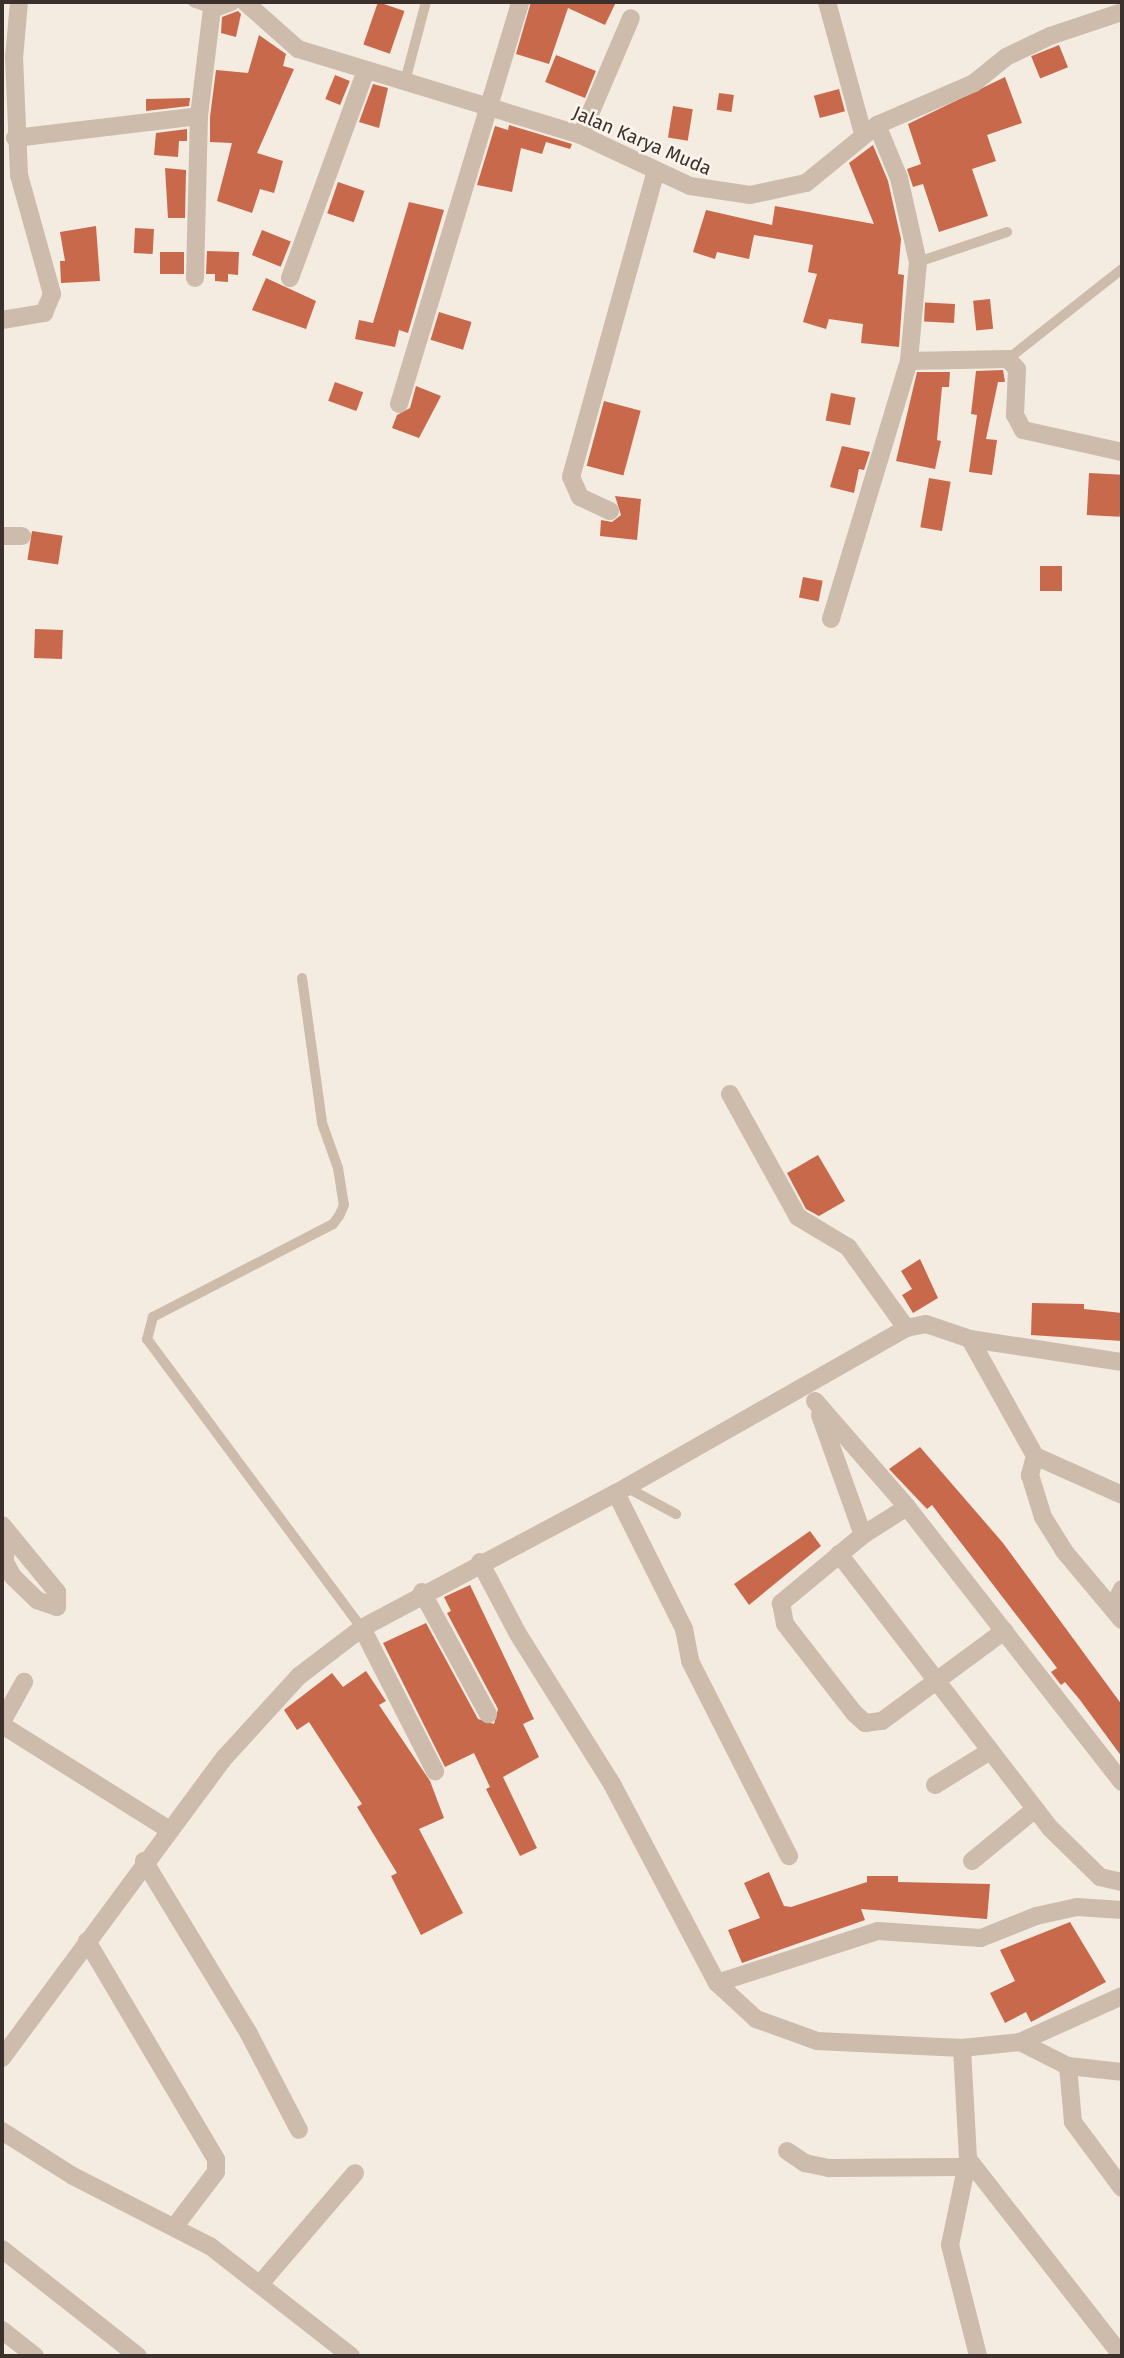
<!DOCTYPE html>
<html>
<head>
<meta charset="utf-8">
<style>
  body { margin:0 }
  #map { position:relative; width:1124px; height:2358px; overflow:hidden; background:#f4ebe1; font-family:"Fira Sans",sans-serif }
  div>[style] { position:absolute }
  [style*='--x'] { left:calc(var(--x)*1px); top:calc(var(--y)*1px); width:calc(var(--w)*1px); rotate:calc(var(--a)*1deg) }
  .building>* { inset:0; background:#c8694b; transform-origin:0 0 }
  .lane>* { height:10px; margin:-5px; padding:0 5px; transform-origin:5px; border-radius:5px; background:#cdbbac }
  .street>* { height:18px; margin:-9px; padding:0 9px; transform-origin:9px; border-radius:9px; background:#cdbbac }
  span { translate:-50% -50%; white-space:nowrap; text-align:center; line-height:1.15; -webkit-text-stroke:5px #fbf5ee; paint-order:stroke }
  .street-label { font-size:19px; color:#3b302b }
  .frame { position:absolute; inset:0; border:4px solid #3b302b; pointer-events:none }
</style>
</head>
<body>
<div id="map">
  <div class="building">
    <div style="left:378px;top:2px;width:28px;height:45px;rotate:19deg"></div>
    <div style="clip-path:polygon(531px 2px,616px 2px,605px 25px,568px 8px,549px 64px,516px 54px)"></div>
    <div style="clip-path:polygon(238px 11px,241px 14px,236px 37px,221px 33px,222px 17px)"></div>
    <div style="clip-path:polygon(259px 35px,286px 54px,283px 66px,294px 69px,257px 153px,283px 161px,274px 193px,260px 189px,252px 213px,217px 201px,232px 143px,210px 142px,210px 117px,216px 70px,248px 73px)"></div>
    <div style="left:1059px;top:45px;width:24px;height:30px;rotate:68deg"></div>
    <div style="left:556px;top:55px;width:43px;height:29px;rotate:22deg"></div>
    <div style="left:335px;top:75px;width:16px;height:26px;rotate:22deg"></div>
    <div style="clip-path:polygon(1005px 77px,1022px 123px,987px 135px,996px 161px,972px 169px,988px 216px,939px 232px,923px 184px,913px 187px,907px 169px,921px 164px,908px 124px)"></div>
    <div style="clip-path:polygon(373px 84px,388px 88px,379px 128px,359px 122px)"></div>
    <div style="left:839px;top:89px;width:23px;height:26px;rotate:75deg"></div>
    <div style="left:719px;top:93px;width:15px;height:17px;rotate:8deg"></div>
    <div style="clip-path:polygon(190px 98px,189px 106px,146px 111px,146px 99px)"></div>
    <div style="left:673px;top:106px;width:20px;height:32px;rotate:9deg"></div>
    <div style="clip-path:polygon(509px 125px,572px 144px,570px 149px,546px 142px,542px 154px,521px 148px,512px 192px,477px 185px,495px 126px,508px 130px)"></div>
    <div style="clip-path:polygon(187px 129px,187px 141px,179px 141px,178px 157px,154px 155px,156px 133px)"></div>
    <div style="clip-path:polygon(873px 145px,888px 181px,901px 239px,898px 274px,904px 275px,899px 347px,861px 343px,863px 324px,829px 319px,826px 329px,803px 322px,817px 274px,808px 272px,813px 245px,754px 235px,749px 259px,717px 252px,715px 259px,693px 252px,706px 210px,772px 225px,775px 206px,874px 224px,849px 163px)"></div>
    <div style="clip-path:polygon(165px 168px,186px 170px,185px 218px,168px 218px)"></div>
    <div style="left:338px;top:182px;width:28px;height:33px;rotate:19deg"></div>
    <div style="clip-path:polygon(409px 202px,444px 210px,408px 333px,399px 330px,395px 347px,355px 339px,359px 320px,373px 323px)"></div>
    <div style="clip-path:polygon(96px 226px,100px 281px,61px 283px,60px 261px,65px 261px,60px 232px)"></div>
    <div style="left:135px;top:228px;width:19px;height:25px;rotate:3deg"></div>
    <div style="left:262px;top:230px;width:31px;height:27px;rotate:22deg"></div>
    <div style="clip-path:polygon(207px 251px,239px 252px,238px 275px,228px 274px,228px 282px,215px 281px,215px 274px,206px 274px)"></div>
    <div style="left:184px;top:252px;width:22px;height:24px;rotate:90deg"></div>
    <div style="clip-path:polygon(266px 278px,316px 301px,306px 329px,252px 310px)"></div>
    <div style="left:990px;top:299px;width:30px;height:17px;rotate:84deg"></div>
    <div style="left:955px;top:304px;width:19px;height:30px;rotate:93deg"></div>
    <div style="left:439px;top:312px;width:34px;height:29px;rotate:17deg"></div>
    <div style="clip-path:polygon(1003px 370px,1005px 382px,998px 382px,986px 439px,997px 440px,992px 475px,969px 472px,977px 415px,971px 414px,976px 371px)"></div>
    <div style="clip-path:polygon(917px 372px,950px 372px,949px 387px,942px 387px,937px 440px,941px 441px,935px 469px,896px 461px)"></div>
    <div style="left:335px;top:382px;width:30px;height:20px;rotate:20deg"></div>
    <div style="clip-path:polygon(416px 386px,441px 396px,419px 438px,392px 428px,397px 415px,410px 408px)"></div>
    <div style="left:831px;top:393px;width:25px;height:28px;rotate:11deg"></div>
    <div style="left:604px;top:401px;width:38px;height:67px;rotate:15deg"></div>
    <div style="clip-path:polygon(842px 446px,870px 452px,864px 470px,859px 469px,854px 493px,830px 487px)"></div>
    <div style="left:1089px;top:473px;width:33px;height:42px;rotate:3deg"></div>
    <div style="left:929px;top:478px;width:22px;height:50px;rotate:10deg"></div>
    <div style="clip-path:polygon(615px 496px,641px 499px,637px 540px,600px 536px,601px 520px,612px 522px,621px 515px)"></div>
    <div style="left:32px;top:531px;width:31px;height:29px;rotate:9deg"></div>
    <div style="left:1040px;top:566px;width:22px;height:25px"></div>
    <div style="left:803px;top:577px;width:20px;height:21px;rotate:11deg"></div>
    <div style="left:35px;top:629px;width:28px;height:29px;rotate:2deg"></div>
    <div style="clip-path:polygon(818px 1155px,845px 1201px,819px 1216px,806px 1209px,787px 1173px)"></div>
    <div style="clip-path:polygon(920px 1259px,938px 1298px,913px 1313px,902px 1295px,912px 1289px,901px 1271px)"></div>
    <div style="clip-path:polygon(1032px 1303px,1084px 1304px,1084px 1309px,1122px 1313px,1122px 1341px,1031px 1335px)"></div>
    <div style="clip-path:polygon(920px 1447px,1003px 1543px,1122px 1705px,1122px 1757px,1080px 1700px,1065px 1682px,1061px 1685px,1051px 1672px,1057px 1668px,932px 1505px,927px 1509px,889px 1469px)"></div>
    <div style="clip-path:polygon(810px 1531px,821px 1546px,749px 1605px,734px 1584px)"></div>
    <div style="clip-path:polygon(470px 1585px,534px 1719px,523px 1724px,539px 1757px,503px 1777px,537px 1848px,520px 1856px,486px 1789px,490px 1787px,474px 1753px,445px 1767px,383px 1643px,426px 1623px,478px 1719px,494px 1724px,498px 1709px,447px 1613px,451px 1611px,444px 1597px)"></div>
    <div style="clip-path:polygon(366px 1671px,386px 1701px,379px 1705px,430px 1781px,444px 1818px,419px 1829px,463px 1913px,421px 1935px,391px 1876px,397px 1873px,357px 1807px,362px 1804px,309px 1722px,297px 1730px,284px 1710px,332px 1673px,343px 1687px)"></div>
    <div style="clip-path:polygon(769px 1872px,784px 1906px,791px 1907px,867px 1882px,867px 1876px,898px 1876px,898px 1882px,990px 1884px,987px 1919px,861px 1909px,865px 1920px,742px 1963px,728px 1930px,760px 1918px,744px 1883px)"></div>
    <div style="clip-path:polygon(1070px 1922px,1106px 1982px,1031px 2022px,1026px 2012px,1005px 2023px,990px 1993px,1015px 1981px,1000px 1950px)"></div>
  </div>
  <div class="lane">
    <div style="--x:193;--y:2;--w:20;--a:20"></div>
    <div style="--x:404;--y:85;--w:86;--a:-75.2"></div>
    <div style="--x:918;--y:262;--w:94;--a:-18.6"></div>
    <div style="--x:1008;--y:359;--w:145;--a:-38.3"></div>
    <div style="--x:302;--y:978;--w:146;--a:82.1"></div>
    <div style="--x:322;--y:1123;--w:48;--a:70.4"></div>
    <div style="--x:338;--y:1168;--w:37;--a:81"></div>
    <div style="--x:344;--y:1205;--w:12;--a:114"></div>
    <div style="--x:339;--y:1216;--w:10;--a:127"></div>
    <div style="--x:333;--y:1224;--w:203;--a:152.7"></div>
    <div style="--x:153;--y:1317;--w:23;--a:105"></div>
    <div style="--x:147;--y:1339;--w:360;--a:53.4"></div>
    <div style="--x:626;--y:1487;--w:57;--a:28.4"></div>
  </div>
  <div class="street">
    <div style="--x:245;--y:2;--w:71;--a:41.6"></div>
    <div style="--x:298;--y:49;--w:296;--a:16.9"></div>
    <div style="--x:581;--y:135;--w:120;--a:25.1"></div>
    <div style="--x:690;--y:186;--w:61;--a:8.5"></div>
    <div style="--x:750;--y:195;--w:57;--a:-12.1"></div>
    <div style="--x:806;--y:183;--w:92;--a:-39.2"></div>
    <div style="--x:877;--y:125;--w:106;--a:-23.4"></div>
    <div style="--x:974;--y:83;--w:41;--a:-39.1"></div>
    <div style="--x:1006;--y:57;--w:49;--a:-25.5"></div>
    <div style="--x:1050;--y:36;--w:76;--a:-18.4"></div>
    <div style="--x:827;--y:2;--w:137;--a:74.7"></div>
    <div style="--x:877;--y:125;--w:57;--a:67.5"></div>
    <div style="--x:899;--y:178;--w:86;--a:77.3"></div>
    <div style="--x:918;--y:262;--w:99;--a:95.2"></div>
    <div style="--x:909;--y:361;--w:99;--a:-1.2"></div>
    <div style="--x:1008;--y:359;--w:13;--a:48"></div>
    <div style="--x:1017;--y:369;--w:46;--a:92.5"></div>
    <div style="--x:1015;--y:415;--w:17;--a:62"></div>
    <div style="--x:1023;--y:430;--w:101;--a:12.5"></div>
    <div style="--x:581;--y:135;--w:127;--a:-66.9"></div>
    <div style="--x:15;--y:138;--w:185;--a:-6.8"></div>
    <div style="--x:199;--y:116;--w:108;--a:-83.1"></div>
    <div style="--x:212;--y:9;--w:20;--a:-20"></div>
    <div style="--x:195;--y:278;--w:162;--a:-88.6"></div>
    <div style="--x:290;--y:278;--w:218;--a:-69.9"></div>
    <div style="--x:2;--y:320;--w:43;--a:-9.5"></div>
    <div style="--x:44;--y:313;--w:21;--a:-67"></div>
    <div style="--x:52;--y:294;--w:123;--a:-105.5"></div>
    <div style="--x:19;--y:175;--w:117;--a:-92.4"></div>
    <div style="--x:14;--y:58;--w:56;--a:-84.9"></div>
    <div style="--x:399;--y:404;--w:420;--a:-73.2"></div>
    <div style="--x:610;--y:511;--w:33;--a:-155"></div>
    <div style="--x:580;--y:497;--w:22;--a:-114"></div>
    <div style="--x:571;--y:477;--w:318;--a:-74.5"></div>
    <div style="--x:2;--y:536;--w:20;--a:0"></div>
    <div style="--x:831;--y:619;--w:270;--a:-73.2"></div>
    <div style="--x:730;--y:1094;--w:141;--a:61.1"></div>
    <div style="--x:798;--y:1217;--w:58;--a:31"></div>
    <div style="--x:848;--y:1247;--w:100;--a:54.4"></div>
    <div style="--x:970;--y:1339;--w:134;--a:60.9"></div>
    <div style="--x:1035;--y:1456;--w:95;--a:24.1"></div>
    <div style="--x:815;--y:1401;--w:140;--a:49"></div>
    <div style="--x:907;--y:1507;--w:349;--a:52"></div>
    <div style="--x:820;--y:1415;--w:127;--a:70.3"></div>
    <div style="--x:1035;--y:1456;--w:20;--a:105"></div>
    <div style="--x:1030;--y:1475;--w:44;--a:72.8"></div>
    <div style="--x:1043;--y:1517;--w:40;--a:58"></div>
    <div style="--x:1064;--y:1551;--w:90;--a:50"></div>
    <div style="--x:616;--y:1493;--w:152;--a:63.4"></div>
    <div style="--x:684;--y:1629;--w:33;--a:79"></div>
    <div style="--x:690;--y:1661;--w:219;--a:63.1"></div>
    <div style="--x:907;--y:1507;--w:52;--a:147.5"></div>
    <div style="--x:863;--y:1535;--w:107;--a:140.3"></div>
    <div style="--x:781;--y:1603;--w:21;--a:79"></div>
    <div style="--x:785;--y:1624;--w:113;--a:52.2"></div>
    <div style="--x:854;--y:1713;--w:15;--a:42"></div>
    <div style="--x:865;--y:1723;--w:17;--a:-7"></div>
    <div style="--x:882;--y:1721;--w:152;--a:-36.4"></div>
    <div style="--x:2;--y:1525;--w:87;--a:50.6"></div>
    <div style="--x:57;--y:1592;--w:15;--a:90"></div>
    <div style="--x:57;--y:1607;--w:21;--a:-161"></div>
    <div style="--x:37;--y:1600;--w:33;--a:-136"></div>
    <div style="--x:13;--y:1577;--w:17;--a:-118"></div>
    <div style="--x:5;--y:1562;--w:30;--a:-88"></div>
    <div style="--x:839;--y:1554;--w:346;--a:52.4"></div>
    <div style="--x:1050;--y:1828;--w:70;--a:44.4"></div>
    <div style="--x:1100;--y:1877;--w:23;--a:13"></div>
    <div style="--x:480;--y:1562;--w:81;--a:62.2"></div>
    <div style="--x:518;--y:1634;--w:177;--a:57.9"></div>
    <div style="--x:612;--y:1784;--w:225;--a:62.2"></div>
    <div style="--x:717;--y:1983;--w:169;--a:-17.9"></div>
    <div style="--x:878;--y:1931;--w:103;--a:3.9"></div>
    <div style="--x:981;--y:1938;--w:59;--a:-21.8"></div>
    <div style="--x:1036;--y:1916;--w:42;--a:-12.4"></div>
    <div style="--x:1077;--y:1907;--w:45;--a:3.8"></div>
    <div style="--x:422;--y:1592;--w:139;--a:61.6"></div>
    <div style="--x:1113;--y:1607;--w:20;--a:-63"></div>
    <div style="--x:362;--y:1628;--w:161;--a:63"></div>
    <div style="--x:2;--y:1722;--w:46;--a:-61.2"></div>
    <div style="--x:2;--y:1725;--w:196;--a:32.1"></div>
    <div style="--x:935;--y:1785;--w:65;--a:-31.7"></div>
    <div style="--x:144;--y:1861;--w:202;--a:58.7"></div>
    <div style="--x:249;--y:2034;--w:108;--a:62.5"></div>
    <div style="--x:972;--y:1861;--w:82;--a:-39.5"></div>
    <div style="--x:87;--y:1941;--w:253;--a:59.4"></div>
    <div style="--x:216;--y:2159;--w:13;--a:90"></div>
    <div style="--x:216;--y:2172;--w:68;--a:127.2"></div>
    <div style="--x:717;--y:1983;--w:53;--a:42.7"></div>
    <div style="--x:756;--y:2019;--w:65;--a:19.8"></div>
    <div style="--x:817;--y:2041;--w:145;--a:2.8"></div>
    <div style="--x:962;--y:2048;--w:58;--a:-5.9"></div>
    <div style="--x:1020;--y:2042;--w:112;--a:-24.3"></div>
    <div style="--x:1020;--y:2042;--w:54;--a:26.6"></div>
    <div style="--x:1068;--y:2066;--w:54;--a:6.3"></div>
    <div style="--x:962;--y:2048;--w:111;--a:86.9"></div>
    <div style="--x:968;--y:2159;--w:88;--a:101.8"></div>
    <div style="--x:950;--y:2245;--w:114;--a:75.8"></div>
    <div style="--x:2;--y:2058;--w:375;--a:-53.5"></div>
    <div style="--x:225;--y:1757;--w:110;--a:-47.6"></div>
    <div style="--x:299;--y:1676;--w:79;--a:-37.3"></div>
    <div style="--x:362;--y:1628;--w:288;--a:-28"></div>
    <div style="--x:616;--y:1493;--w:334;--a:-29.6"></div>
    <div style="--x:906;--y:1328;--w:20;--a:-11"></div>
    <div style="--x:926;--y:1324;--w:46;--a:18.8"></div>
    <div style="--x:970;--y:1339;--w:154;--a:8.6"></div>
    <div style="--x:1068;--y:2066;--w:56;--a:84.9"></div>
    <div style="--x:1073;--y:2122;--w:82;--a:53.4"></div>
    <div style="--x:2;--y:2131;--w:84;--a:32.4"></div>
    <div style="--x:73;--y:2176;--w:154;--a:27.1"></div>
    <div style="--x:210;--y:2246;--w:179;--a:38"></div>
    <div style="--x:787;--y:2151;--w:22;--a:34"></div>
    <div style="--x:805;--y:2163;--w:25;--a:12"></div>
    <div style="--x:829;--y:2168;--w:134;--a:-0.4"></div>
    <div style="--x:968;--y:2159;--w:250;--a:52"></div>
    <div style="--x:2;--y:2249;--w:173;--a:38.2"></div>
    <div style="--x:260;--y:2284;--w:146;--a:-49.4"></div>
    <div style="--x:2;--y:2330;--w:42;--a:38.2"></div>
  </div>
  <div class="street-label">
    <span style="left:642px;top:141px;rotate:23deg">Jalan Karya Muda</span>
  </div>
  <div class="frame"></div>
</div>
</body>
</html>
